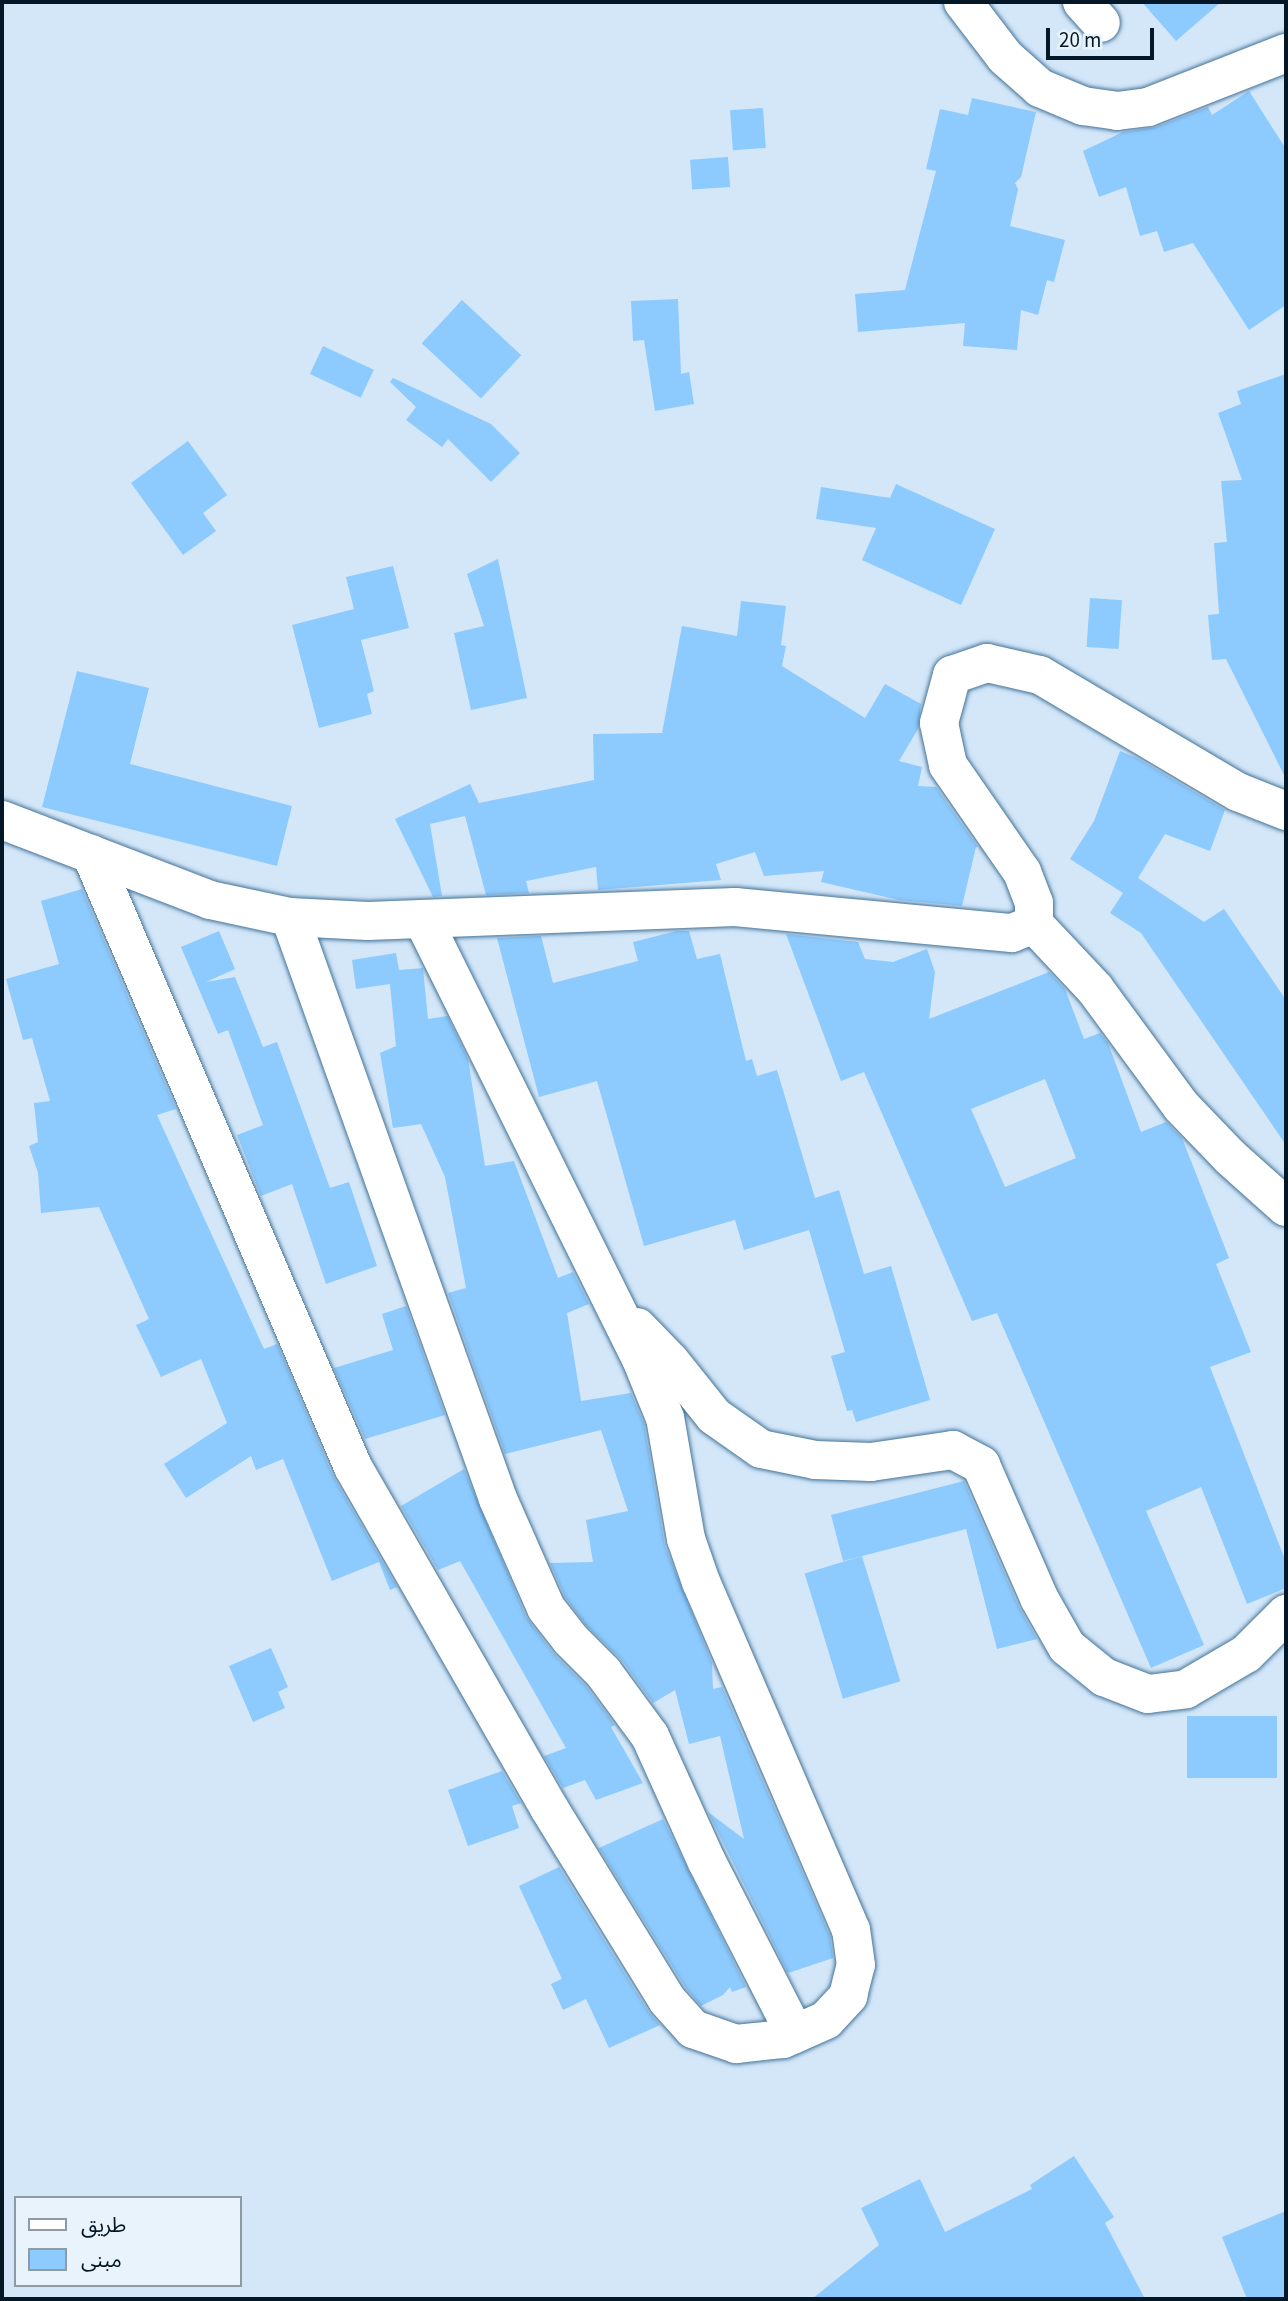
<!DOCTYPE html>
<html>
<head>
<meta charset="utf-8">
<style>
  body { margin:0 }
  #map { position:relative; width:1288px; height:2301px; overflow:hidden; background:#d3e7f9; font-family:"Source Sans 3","Noto Sans Arabic",sans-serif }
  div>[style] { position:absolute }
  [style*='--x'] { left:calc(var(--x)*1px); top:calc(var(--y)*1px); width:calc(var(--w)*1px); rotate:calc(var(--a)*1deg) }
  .building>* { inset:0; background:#8dcafd; transform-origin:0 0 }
  .roads { filter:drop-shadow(0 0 2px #437399) drop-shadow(0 0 2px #437399) }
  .minor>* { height:38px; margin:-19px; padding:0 19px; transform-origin:19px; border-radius:19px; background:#fff }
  span { translate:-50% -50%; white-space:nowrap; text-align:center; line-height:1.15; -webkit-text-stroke:5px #e9f3fc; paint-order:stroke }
  .frame { position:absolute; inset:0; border:4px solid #041726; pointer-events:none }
  .legend { position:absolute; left:14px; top:2196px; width:228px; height:91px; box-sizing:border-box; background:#e9f3fc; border:2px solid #8d9ba6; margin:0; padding:9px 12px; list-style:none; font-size:21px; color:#041726 }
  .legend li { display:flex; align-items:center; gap:14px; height:35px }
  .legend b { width:35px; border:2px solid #8d9ba6 }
  .scale { position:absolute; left:1046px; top:28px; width:108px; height:32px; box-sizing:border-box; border:4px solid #041726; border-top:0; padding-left:9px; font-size:21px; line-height:24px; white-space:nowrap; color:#041726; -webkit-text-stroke:5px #e9f3fc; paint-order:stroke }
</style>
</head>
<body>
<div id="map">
  <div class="building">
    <div style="clip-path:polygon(1142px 2px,1221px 2px,1176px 41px)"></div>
    <div style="clip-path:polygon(1249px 91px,1286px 149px,1286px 305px,1249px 330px,1193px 243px,1164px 252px,1157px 231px,1140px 236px,1126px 187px,1099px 197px,1083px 151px,1123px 132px,1156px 127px,1208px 107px,1212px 115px)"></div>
    <div style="clip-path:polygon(972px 98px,1036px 112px,1021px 177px,1015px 183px,1018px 189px,1010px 226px,1065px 240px,1054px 282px,1047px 280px,1038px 315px,1021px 310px,1017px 350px,963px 346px,965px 323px,858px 332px,855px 294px,905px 290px,936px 171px,926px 169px,940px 109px,968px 115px)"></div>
    <div style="left:763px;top:108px;width:40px;height:33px;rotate:86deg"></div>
    <div style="left:728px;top:157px;width:30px;height:38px;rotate:86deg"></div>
    <div style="clip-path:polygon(678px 299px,681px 374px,689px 372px,694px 404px,655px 411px,644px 340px,633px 341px,631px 301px)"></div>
    <div style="left:462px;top:300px;width:81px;height:59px;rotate:43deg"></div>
    <div style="left:323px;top:346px;width:56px;height:31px;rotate:25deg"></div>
    <div style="clip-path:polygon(1286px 374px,1286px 779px,1226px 659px,1212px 660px,1208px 615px,1219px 614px,1214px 543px,1227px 542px,1221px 481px,1242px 480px,1218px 413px,1241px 404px,1237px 391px)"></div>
    <div style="clip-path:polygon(393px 378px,491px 424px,520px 453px,491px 482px,448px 439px,442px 447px,406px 420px,416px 407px,390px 382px)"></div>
    <div style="clip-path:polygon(188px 441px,227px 495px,203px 513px,216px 531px,183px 555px,131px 483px)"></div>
    <div style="clip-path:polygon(896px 484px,995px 529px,961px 605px,862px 560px,876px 528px,816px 519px,821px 487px,890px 498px)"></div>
    <div style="clip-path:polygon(498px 559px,527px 698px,471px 710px,454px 633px,484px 626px,467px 574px)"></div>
    <div style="clip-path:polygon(393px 566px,409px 628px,361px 640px,374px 691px,367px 694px,372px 714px,319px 728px,292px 625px,354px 609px,346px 577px)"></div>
    <div style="left:1090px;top:598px;width:32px;height:49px;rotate:4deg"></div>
    <div style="clip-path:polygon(741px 601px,786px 606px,781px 645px,786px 646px,782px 666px,865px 718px,885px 684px,921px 704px,918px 729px,899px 761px,922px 767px,918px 786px,936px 787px,978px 847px,976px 847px,962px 906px,899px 900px,821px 882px,824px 871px,764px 876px,755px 852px,716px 864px,721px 880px,598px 890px,596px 867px,526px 881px,529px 893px,486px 895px,465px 816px,430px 824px,442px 896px,433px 897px,395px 819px,470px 784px,479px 803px,594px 780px,593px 734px,662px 733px,682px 626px,737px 636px)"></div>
    <div style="clip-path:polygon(77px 671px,149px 688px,130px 764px,292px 806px,277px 866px,42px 807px)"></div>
    <div style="clip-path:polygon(1120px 751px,1137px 758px,1225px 810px,1210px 851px,1165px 834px,1138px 878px,1204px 922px,1224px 909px,1286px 1000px,1286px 1145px,1141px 933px,1110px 913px,1123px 893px,1070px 859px,1094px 821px)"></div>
    <div style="clip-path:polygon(82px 889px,176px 1109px,157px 1115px,264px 1349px,277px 1344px,333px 1476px,397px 1587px,390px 1590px,379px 1562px,332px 1581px,283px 1459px,256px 1470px,251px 1456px,186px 1498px,164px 1464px,227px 1423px,201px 1359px,161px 1377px,136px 1325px,149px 1319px,99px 1207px,41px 1213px,38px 1173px,29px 1146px,38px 1142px,34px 1103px,50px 1101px,32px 1038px,23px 1040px,6px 979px,59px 964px,41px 901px)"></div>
    <div style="clip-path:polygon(219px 931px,235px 969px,206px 982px,235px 977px,263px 1047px,277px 1042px,330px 1188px,349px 1182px,377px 1266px,326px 1284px,292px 1184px,261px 1196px,237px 1135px,263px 1125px,228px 1030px,218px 1034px,181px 947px)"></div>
    <div style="clip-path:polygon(677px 931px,689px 931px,697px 959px,720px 954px,746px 1061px,752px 1059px,757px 1076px,777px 1070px,815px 1198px,839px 1190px,864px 1274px,891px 1266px,930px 1400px,856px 1422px,852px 1410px,847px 1411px,831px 1356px,845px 1352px,809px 1230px,744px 1250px,735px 1220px,644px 1246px,597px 1081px,539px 1097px,497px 938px,541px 936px,553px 983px,638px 961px,633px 942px)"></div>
    <div style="clip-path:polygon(evenodd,786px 934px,858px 942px,865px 959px,893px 962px,927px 949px,935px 972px,929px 1019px,1049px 972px,1065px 989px,1084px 1039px,1100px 1033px,1108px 1043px,1141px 1132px,1166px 1122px,1182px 1138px,1229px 1258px,1216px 1264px,1251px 1352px,1210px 1367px,1286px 1562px,1286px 1588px,1247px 1604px,1201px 1487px,1146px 1511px,1204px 1645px,1151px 1668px,997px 1313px,972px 1321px,864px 1072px,841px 1081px,786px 934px,1045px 1079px,1076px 1158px,1005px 1187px,971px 1109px,1045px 1079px)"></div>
    <div style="clip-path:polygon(396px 953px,399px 970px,423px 968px,428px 1019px,447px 1016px,468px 1059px,485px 1166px,514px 1161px,558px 1278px,573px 1272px,589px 1304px,567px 1313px,581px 1401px,631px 1393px,644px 1424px,665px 1546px,712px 1663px,713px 1689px,722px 1687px,830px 1936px,833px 1958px,788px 1973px,708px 1812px,744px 1839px,720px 1736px,689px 1744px,675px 1690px,653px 1703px,621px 1659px,586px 1625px,565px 1597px,550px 1563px,593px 1562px,586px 1520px,628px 1511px,601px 1430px,505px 1454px,448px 1293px,466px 1288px,445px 1177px,421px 1124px,393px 1128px,380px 1053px,396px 1046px,390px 984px,356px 989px,352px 960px)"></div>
    <div style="clip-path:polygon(406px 1306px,445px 1415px,365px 1439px,334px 1368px,393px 1350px,382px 1314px)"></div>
    <div style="clip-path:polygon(464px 1469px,526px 1617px,553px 1653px,586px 1686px,615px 1725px,611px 1727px,643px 1783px,596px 1800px,585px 1780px,563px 1788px,544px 1756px,566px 1748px,460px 1561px,438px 1570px,401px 1506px)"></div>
    <div style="clip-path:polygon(964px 1481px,1019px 1607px,1037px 1639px,997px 1649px,966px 1529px,843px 1561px,831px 1515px)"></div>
    <div style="left:862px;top:1556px;width:131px;height:60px;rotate:73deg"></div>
    <div style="clip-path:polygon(271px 1648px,288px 1687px,278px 1692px,285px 1708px,253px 1722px,229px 1666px)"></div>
    <div style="left:1187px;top:1716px;width:90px;height:62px"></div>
    <div style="clip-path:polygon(502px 1771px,521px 1803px,512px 1806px,519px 1828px,468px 1846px,448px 1790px)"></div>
    <div style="clip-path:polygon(663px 1819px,746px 1987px,732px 1992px,730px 1987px,723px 1995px,701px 2006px,685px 1987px,599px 1848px)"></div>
    <div style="clip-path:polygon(559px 1867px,648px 2011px,660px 2025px,609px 2048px,586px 1999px,563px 2010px,551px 1984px,562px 1979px,519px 1886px)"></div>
    <div style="clip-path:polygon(1074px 2156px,1114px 2217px,1105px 2223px,1145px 2299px,812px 2299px,879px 2245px,861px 2208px,920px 2179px,945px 2232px,1032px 2189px,1030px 2185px)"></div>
    <div style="clip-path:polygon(1286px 2211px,1286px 2299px,1247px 2299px,1222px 2237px)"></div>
  </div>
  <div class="roads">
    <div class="minor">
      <div style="--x:963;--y:2;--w:69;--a:52.6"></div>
      <div style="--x:1005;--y:57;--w:47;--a:41.5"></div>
      <div style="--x:1040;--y:88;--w:47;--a:22.7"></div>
      <div style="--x:1083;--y:106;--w:34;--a:8"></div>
      <div style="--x:1117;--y:111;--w:31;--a:-7"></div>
      <div style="--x:1148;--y:107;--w:148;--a:-21.4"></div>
      <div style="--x:1082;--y:2;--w:28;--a:48"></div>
      <div style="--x:2;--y:820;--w:223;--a:21"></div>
      <div style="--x:210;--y:900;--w:82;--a:12"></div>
      <div style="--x:290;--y:917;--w:78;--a:2.9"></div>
      <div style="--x:368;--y:921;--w:367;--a:-2.2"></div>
      <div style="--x:735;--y:907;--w:278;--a:5.4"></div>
      <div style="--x:1012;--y:933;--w:24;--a:-22"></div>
      <div style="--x:1034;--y:924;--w:21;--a:-90"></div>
      <div style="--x:1034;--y:903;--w:33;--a:-111"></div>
      <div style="--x:1022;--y:872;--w:130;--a:-124.7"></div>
      <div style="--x:948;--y:765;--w:43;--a:-102.1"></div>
      <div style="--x:939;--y:723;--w:50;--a:-74.8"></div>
      <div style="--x:952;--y:675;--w:37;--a:-19"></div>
      <div style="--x:987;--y:663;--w:54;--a:12.8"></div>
      <div style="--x:1040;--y:675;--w:230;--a:30.6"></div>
      <div style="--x:1238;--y:792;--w:52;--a:21.6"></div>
      <div style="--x:91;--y:854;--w:667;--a:66.86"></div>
      <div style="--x:353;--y:1467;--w:393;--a:60.1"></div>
      <div style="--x:549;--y:1808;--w:225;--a:58.4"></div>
      <div style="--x:667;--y:2000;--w:39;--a:48"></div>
      <div style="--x:693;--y:2029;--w:46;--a:19.2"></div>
      <div style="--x:736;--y:2044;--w:47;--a:-6.1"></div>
      <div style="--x:783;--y:2039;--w:47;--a:-23.8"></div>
      <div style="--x:826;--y:2020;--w:33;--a:-47"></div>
      <div style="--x:848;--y:1996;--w:32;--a:-76"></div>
      <div style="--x:856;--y:1965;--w:35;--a:-98"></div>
      <div style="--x:851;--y:1930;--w:379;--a:-113.3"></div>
      <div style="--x:701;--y:1582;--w:46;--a:-109.2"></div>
      <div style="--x:686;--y:1539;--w:123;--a:-99.8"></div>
      <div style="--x:665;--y:1418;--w:64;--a:-112.1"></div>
      <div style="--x:641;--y:1359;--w:491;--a:-116.4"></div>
      <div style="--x:290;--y:917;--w:618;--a:70.33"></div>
      <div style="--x:498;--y:1499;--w:119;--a:66.2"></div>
      <div style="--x:546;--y:1608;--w:39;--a:52"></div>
      <div style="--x:570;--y:1639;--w:47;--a:45"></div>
      <div style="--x:603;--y:1672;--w:79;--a:53.7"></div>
      <div style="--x:650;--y:1736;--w:138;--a:65.7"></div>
      <div style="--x:707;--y:1862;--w:193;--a:62.9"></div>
      <div style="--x:1034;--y:924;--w:89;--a:46.8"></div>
      <div style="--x:1095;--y:989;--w:145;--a:53.7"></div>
      <div style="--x:1181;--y:1106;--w:71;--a:46.1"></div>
      <div style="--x:1230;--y:1157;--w:75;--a:41.8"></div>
      <div style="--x:637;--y:1327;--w:47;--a:45.9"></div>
      <div style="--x:670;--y:1361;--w:70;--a:51.3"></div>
      <div style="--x:714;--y:1416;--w:57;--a:35.1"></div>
      <div style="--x:761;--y:1449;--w:55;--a:11.5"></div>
      <div style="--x:815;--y:1460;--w:56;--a:2"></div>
      <div style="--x:871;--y:1462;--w:83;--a:-8.3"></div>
      <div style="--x:953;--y:1450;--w:32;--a:28"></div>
      <div style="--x:981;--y:1465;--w:145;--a:66.4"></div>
      <div style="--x:1039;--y:1598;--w:56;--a:60.3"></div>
      <div style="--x:1067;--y:1647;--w:48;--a:39"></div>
      <div style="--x:1104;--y:1677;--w:47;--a:21.1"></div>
      <div style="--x:1148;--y:1694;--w:38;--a:-7"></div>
      <div style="--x:1186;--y:1689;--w:69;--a:-30.3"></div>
      <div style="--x:1246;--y:1654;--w:57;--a:-45"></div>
    </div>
  </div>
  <div class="frame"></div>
  <ul class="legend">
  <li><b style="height:9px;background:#fff"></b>طريق</li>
  <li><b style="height:19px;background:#8dcafd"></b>مبنى</li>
  </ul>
  <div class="scale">20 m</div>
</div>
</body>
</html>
